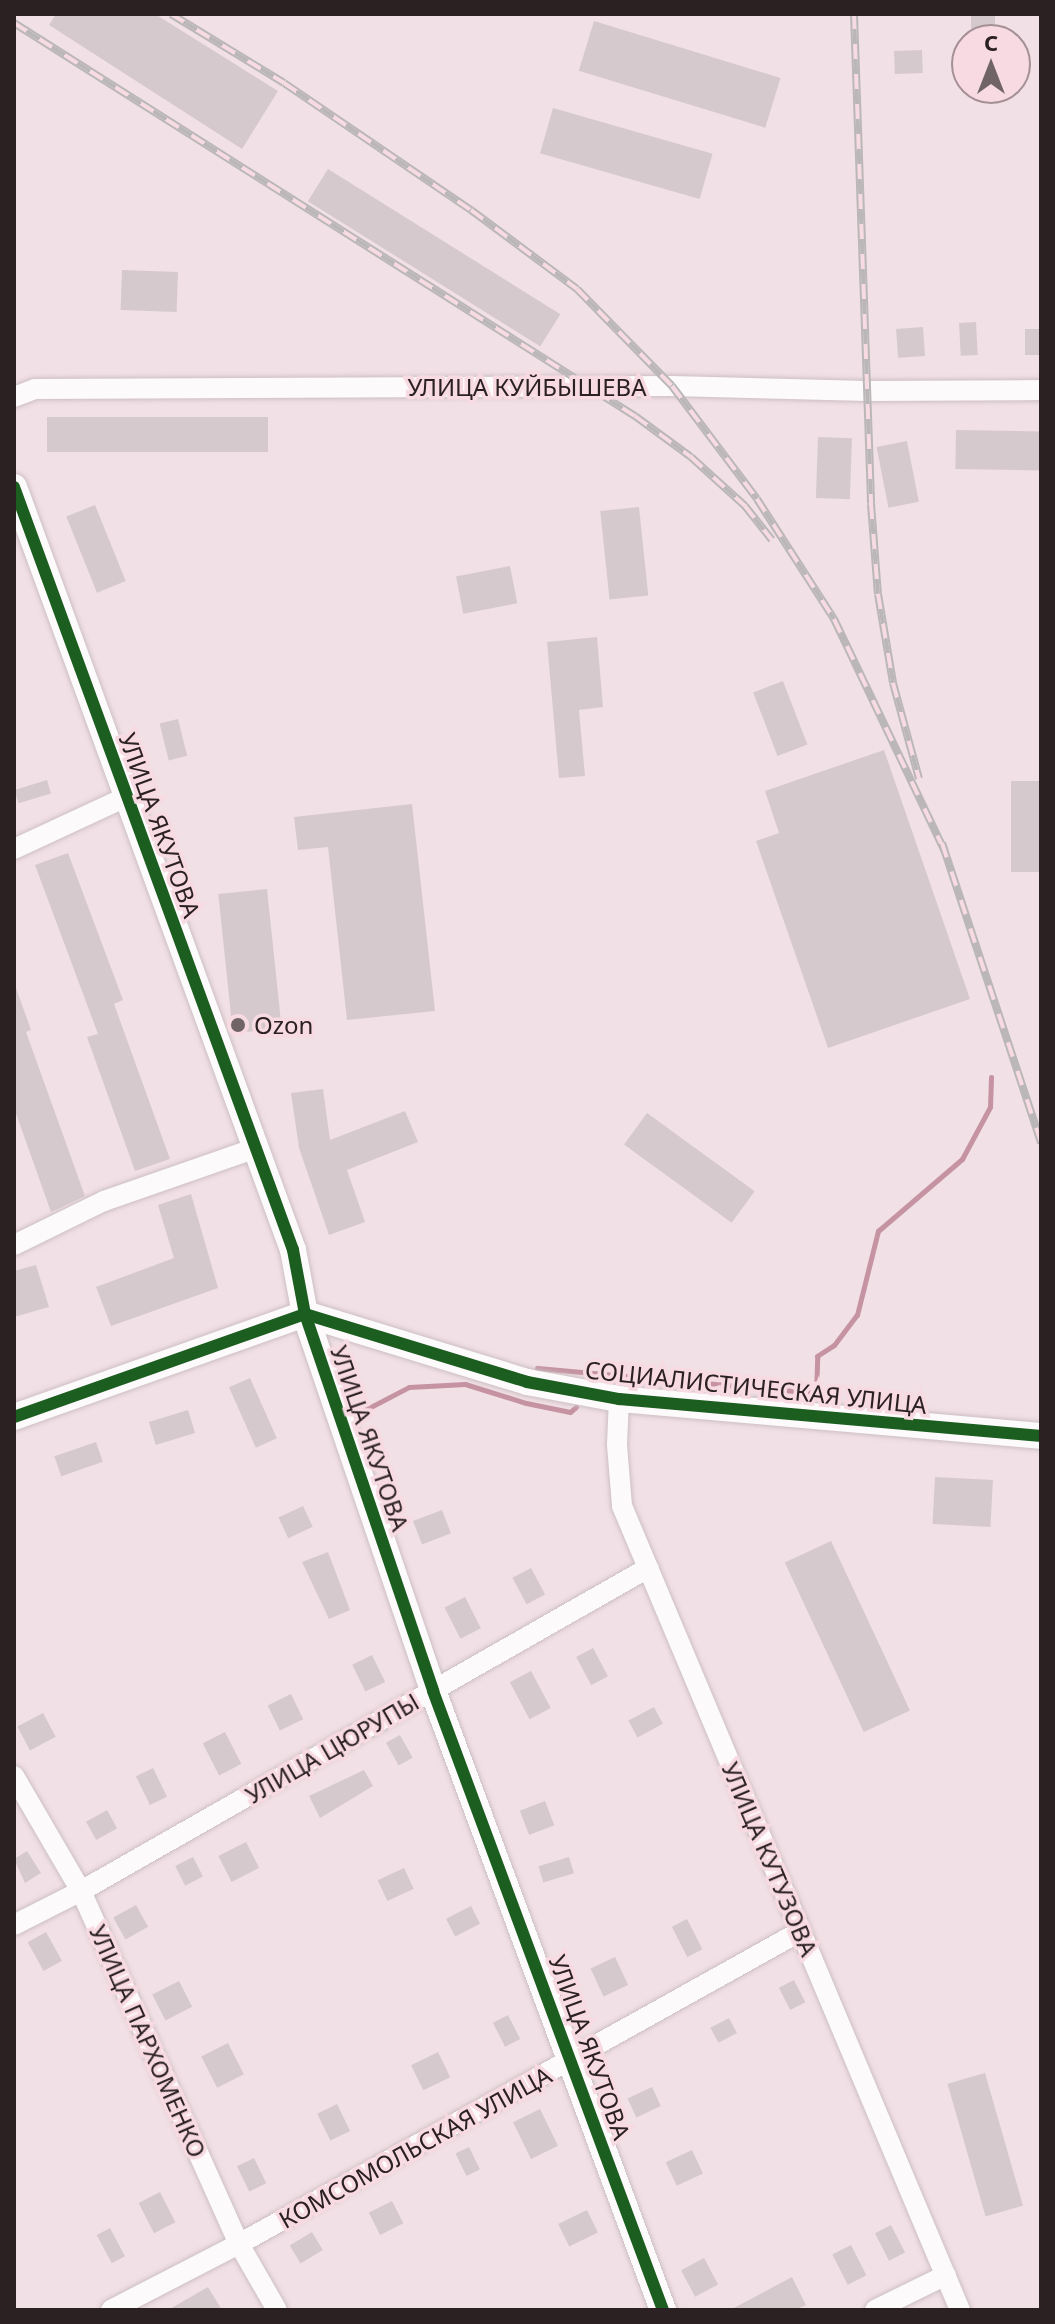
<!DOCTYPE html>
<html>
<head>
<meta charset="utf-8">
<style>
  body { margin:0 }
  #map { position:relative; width:1055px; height:2324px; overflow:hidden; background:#f1e0e5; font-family:"Noto Sans",sans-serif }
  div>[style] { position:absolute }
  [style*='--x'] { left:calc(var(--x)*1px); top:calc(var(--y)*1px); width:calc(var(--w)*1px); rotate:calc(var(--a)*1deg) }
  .stream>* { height:5px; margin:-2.5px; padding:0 2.5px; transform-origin:2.5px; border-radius:2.5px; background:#c593a2 }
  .building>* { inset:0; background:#d6c9cd; transform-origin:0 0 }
  .roads { filter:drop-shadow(0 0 2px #ccbfc3) drop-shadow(0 0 2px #ccbfc3) }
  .minor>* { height:20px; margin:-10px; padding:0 10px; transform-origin:10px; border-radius:10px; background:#fdfafb }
  .tertiary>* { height:26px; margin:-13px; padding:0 13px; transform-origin:13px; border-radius:13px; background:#fdfafb }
  .rail>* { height:8px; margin-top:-4px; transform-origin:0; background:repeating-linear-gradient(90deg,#f7dae2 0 15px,#bbb7b9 0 30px); box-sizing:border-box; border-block:2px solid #bbb7b9 }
  .cycleway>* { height:12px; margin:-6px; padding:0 6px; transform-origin:6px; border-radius:6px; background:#1b5e20 }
  .dots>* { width:22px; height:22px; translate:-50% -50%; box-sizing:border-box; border:4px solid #f7dae2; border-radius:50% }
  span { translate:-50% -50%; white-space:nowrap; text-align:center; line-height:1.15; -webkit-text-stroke:7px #f7dae2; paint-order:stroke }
  .street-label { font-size:24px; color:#2b2123 }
  .poi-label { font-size:24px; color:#2b2123 }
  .left { translate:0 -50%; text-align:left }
  .frame { position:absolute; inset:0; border:16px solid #2b2123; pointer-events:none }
  .north { position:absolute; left:951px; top:24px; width:80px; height:80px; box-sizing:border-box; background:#f7dae2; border:2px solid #a59096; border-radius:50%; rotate:0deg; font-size:22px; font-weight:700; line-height:32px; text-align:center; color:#2b2123 }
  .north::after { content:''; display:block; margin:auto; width:28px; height:36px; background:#706467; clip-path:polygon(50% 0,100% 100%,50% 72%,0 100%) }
</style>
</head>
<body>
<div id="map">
  <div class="stream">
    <div style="--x:537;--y:1368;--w:280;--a:5.1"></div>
    <div style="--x:816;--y:1393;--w:37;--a:-88"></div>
    <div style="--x:817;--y:1356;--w:20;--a:-33"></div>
    <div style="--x:834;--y:1345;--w:38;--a:-53"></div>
    <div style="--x:857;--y:1315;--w:87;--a:-76"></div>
    <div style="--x:878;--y:1231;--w:111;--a:-40.6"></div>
    <div style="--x:962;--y:1159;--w:59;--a:-61.7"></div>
    <div style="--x:990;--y:1107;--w:30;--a:-88"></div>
    <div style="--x:359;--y:1413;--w:56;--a:-27.5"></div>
    <div style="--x:409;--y:1387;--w:56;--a:-3.1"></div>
    <div style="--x:465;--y:1384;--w:64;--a:17.3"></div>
    <div style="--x:526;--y:1403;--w:45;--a:11.6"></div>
    <div style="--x:570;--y:1412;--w:8;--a:-40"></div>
  </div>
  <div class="building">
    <div style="clip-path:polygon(56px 14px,155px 14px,278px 91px,242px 149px,49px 25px)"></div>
    <div style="left:971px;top:14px;width:24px;height:19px"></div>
    <div style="left:594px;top:21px;width:195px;height:52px;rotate:17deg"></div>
    <div style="left:922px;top:50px;width:23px;height:28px;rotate:88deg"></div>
    <div style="left:553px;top:108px;width:166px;height:47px;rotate:16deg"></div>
    <div style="left:328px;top:169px;width:274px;height:38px;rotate:32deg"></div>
    <div style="left:122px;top:270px;width:56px;height:40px;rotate:2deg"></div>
    <div style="left:976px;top:322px;width:33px;height:17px;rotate:87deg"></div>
    <div style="left:923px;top:327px;width:29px;height:27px;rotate:86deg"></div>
    <div style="left:1041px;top:329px;width:26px;height:16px;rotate:90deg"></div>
    <div style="left:268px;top:417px;width:35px;height:221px;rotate:90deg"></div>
    <div style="left:956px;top:430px;width:85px;height:39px;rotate:1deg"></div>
    <div style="left:818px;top:437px;width:34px;height:61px;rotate:2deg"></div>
    <div style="left:907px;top:441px;width:62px;height:31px;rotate:79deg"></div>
    <div style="left:95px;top:505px;width:82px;height:31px;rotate:68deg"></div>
    <div style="left:639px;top:507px;width:89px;height:39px;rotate:84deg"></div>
    <div style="left:510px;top:566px;width:38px;height:55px;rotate:79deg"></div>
    <div style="clip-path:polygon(597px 637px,603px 707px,579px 710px,585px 776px,559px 778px,547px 642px)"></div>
    <div style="left:783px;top:681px;width:68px;height:32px;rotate:69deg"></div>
    <div style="left:178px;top:719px;width:38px;height:19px;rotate:76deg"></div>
    <div style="clip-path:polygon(884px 750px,970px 999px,828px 1048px,756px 841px,779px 833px,765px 791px)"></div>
    <div style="left:47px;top:780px;width:14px;height:34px;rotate:73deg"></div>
    <div style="left:1011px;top:781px;width:30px;height:91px"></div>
    <div style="clip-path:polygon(412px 804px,435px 1011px,347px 1020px,328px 847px,298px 850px,294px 817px)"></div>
    <div style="clip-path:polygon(68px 853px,123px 1000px,114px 1004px,170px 1159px,135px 1171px,87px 1037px,98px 1034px,35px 865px)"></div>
    <div style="left:267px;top:889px;width:140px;height:49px;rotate:84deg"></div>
    <div style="clip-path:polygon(16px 988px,31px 1030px,26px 1032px,85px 1196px,51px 1212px,14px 1108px)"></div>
    <div style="clip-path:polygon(323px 1089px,330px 1140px,405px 1111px,418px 1142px,347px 1170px,365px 1222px,329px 1235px,299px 1148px,291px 1093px)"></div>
    <div style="left:647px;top:1113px;width:133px;height:39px;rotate:36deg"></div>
    <div style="clip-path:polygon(191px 1194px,218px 1288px,111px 1326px,96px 1287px,174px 1258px,158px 1205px)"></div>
    <div style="clip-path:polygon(36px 1265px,49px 1307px,14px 1317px,14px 1271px)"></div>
    <div style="left:250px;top:1378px;width:66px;height:23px;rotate:66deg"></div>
    <div style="left:188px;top:1410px;width:24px;height:41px;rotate:73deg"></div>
    <div style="left:96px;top:1442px;width:21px;height:44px;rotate:71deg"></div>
    <div style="left:935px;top:1477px;width:58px;height:47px;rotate:3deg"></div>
    <div style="left:303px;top:1506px;width:23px;height:27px;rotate:65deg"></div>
    <div style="left:442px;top:1510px;width:25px;height:31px;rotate:69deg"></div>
    <div style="left:831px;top:1541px;width:187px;height:51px;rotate:65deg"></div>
    <div style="clip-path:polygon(328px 1552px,350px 1610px,329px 1619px,302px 1562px)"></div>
    <div style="left:531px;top:1568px;width:30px;height:21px;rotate:62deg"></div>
    <div style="left:465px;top:1597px;width:35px;height:23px;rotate:63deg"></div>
    <div style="left:593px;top:1648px;width:32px;height:19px;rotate:62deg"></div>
    <div style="left:372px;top:1655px;width:30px;height:22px;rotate:64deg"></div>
    <div style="left:531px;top:1671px;width:42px;height:24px;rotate:62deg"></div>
    <div style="left:291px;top:1694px;width:28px;height:26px;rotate:64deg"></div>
    <div style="left:654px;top:1707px;width:19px;height:29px;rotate:62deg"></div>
    <div style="left:43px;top:1713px;width:27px;height:29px;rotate:62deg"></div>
    <div style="left:225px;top:1732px;width:36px;height:25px;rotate:63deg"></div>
    <div style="left:400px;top:1735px;width:26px;height:16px;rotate:61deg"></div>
    <div style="left:153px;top:1768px;width:32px;height:19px;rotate:64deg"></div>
    <div style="clip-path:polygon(364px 1770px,373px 1786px,320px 1818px,309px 1796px)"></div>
    <div style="left:545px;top:1801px;width:26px;height:27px;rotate:69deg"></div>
    <div style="left:107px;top:1810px;width:21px;height:24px;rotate:61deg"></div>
    <div style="left:246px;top:1842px;width:29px;height:31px;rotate:63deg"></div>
    <div style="clip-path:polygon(27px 1851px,41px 1873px,25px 1883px,14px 1859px)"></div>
    <div style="left:193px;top:1857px;width:22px;height:20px;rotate:63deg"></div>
    <div style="left:569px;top:1857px;width:17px;height:32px;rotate:73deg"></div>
    <div style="left:404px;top:1868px;width:23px;height:29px;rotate:65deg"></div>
    <div style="left:136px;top:1905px;width:25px;height:26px;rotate:61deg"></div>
    <div style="left:471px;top:1906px;width:20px;height:28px;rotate:63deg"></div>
    <div style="left:687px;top:1919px;width:34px;height:17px;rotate:63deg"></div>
    <div style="left:46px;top:1932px;width:33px;height:21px;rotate:61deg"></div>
    <div style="left:615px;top:1957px;width:31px;height:27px;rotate:65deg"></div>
    <div style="left:794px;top:1980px;width:25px;height:17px;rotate:63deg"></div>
    <div style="left:179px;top:1981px;width:29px;height:30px;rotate:63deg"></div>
    <div style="left:508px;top:2015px;width:27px;height:17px;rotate:63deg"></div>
    <div style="left:729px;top:2018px;width:17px;height:21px;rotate:62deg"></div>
    <div style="left:228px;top:2043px;width:35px;height:30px;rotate:63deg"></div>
    <div style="left:438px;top:2052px;width:28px;height:30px;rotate:64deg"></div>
    <div style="left:985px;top:2073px;width:138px;height:39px;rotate:74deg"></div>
    <div style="left:652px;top:2087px;width:21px;height:27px;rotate:65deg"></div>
    <div style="left:337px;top:2104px;width:30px;height:22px;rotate:64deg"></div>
    <div style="left:540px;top:2109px;width:41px;height:30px;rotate:64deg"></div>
    <div style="left:469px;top:2147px;width:25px;height:15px;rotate:64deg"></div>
    <div style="left:692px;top:2150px;width:26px;height:29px;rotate:65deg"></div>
    <div style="left:254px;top:2158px;width:28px;height:19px;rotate:64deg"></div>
    <div style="left:160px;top:2192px;width:34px;height:24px;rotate:63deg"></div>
    <div style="left:392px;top:2201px;width:25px;height:26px;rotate:63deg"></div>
    <div style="left:587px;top:2210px;width:25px;height:32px;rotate:64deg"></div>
    <div style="left:891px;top:2225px;width:31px;height:18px;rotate:63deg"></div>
    <div style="left:110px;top:2228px;width:32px;height:15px;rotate:62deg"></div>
    <div style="left:312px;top:2232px;width:21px;height:26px;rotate:59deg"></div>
    <div style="left:851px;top:2245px;width:34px;height:21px;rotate:63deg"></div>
    <div style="left:704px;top:2258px;width:30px;height:26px;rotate:62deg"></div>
    <div style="clip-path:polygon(792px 2277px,806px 2305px,795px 2310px,730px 2310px)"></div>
    <div style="clip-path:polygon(208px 2287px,222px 2310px,168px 2310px)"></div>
  </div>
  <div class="roads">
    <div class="minor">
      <div style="--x:14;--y:397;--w:22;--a:-21"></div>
      <div style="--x:35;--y:389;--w:637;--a:-0.27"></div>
      <div style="--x:672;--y:386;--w:195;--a:1.5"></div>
      <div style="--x:867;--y:391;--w:174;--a:-0.3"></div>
      <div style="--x:14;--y:849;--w:123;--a:-24.9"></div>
      <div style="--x:14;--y:1245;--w:100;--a:-26.1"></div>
      <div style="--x:104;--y:1201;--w:158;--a:-19.2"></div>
      <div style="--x:619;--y:1399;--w:46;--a:92.5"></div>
      <div style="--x:617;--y:1445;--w:61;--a:85.3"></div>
      <div style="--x:622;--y:1506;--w:872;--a:67.2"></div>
      <div style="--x:14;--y:1776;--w:133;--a:59.8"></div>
      <div style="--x:81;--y:1891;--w:387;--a:65.9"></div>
      <div style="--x:239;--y:2244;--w:76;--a:60.1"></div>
      <div style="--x:14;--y:1925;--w:75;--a:-26.9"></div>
      <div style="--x:81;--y:1891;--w:653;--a:-29.67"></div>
      <div style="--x:111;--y:2310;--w:144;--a:-27.3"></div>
      <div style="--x:239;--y:2244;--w:643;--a:-29.12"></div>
      <div style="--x:875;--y:2310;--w:79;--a:-26.2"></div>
    </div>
    <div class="tertiary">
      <div style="--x:14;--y:487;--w:812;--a:69.91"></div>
      <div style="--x:293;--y:1250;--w:65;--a:79.4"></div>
      <div style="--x:305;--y:1314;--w:398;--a:71.2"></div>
      <div style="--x:433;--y:1691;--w:660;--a:69.62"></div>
      <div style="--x:14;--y:1417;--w:309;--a:-19.5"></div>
      <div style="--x:305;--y:1314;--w:232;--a:17"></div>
      <div style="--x:527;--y:1382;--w:94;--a:10.5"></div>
      <div style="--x:619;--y:1399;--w:424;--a:5"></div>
    </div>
  </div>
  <div class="rail">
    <div style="--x:171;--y:14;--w:132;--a:31.4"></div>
    <div style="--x:284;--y:83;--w:226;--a:34.2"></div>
    <div style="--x:471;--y:210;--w:132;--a:36.7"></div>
    <div style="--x:577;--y:289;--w:136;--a:45.6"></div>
    <div style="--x:672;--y:386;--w:141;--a:53"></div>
    <div style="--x:757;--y:499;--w:143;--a:57.3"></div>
    <div style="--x:834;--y:619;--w:258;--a:64.5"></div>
    <div style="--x:854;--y:14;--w:490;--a:88"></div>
    <div style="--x:871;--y:504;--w:90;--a:85.6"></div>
    <div style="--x:878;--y:594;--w:90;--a:80.4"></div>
    <div style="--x:893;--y:683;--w:99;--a:74.8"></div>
    <div style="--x:14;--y:23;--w:735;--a:32.33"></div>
    <div style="--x:635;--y:416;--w:69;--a:36.2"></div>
    <div style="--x:691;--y:457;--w:73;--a:42.2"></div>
    <div style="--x:745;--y:506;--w:43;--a:51.5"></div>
    <div style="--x:942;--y:843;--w:316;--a:71.7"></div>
  </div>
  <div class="cycleway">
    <div style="--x:14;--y:487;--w:812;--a:69.91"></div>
    <div style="--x:293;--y:1250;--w:65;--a:79.4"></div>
    <div style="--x:305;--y:1314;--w:398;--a:71.2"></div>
    <div style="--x:433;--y:1691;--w:660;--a:69.62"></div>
    <div style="--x:14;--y:1417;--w:309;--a:-19.5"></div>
    <div style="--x:305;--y:1314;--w:232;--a:17"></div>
    <div style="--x:527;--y:1382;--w:94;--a:10.5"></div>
    <div style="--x:619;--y:1399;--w:424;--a:5"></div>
  </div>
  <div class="dots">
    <div style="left:238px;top:1025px;background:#706467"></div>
  </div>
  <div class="street-label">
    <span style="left:527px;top:387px">УЛИЦА КУЙБЫШЕВА</span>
    <span style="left:160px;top:825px;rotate:70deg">УЛИЦА ЯКУТОВА</span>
    <span style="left:756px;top:1387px;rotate:6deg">СОЦИАЛИСТИЧЕСКАЯ УЛИЦА</span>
    <span style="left:370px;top:1438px;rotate:71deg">УЛИЦА ЯКУТОВА</span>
    <span style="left:332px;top:1748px;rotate:-30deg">УЛИЦА ЦЮРУПЫ</span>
    <span style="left:770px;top:1859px;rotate:67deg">УЛИЦА КУТУЗОВА</span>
    <span style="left:148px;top:2041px;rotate:66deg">УЛИЦА ПАРХОМЕНКО</span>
    <span style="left:590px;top:2047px;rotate:70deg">УЛИЦА ЯКУТОВА</span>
    <span style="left:415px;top:2147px;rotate:-29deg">КОМСОМОЛЬСКАЯ УЛИЦА</span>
  </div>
  <div class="poi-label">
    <span class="left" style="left:254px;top:1025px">Ozon</span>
  </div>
  <div class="frame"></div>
  <div class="north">С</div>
</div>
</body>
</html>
